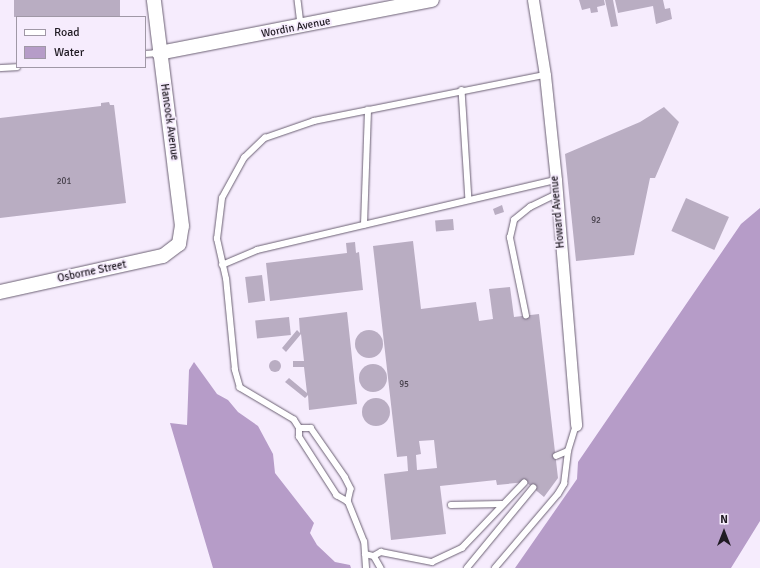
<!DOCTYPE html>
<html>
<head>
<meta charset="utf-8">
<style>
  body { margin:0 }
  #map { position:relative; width:760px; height:568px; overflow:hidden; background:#f6ecfd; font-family:Signika,sans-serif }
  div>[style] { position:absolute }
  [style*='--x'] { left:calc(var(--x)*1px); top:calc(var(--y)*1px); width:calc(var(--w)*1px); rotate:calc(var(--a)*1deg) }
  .water>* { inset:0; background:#b69cc8 }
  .building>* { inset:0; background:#b9adc2; transform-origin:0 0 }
  .round { border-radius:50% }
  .roads { filter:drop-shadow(0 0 1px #6b6073) drop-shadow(0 0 1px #6b6073) }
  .service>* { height:5.5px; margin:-2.75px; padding:0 2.75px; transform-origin:2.75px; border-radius:2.75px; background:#fff }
  .minor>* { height:11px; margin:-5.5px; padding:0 5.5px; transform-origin:5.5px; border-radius:5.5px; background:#fff }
  .tertiary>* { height:14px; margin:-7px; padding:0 7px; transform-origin:7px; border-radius:7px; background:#fff }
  span { translate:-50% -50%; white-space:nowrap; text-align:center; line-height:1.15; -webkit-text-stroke:3.5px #f6ecfd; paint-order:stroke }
  .number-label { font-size:9px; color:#46404b }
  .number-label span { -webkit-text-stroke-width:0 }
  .street-label { font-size:11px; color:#201b23 }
  .legend { position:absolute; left:16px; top:16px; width:130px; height:52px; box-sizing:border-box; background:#f6ecfd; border:1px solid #a098a6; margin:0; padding:5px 7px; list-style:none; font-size:12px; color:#201b23 }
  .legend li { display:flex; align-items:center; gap:8px; height:20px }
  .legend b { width:20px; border:1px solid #a098a6 }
  .north { position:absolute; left:704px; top:512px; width:40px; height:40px; -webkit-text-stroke:3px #f6ecfd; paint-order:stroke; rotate:0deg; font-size:11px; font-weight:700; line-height:16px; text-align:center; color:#201b23 }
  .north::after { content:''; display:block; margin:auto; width:14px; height:18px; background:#201b23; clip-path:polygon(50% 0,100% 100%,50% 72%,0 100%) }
</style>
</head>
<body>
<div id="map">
  <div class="water">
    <div style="clip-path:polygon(760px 208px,760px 521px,731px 568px,515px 568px,577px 479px,578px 462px,741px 224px)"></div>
    <div style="clip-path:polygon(194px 362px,217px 394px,228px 400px,238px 412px,258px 426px,273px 454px,275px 473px,314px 523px,310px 533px,317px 545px,335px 562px,350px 565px,351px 568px,213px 568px,170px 423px,187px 425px,189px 370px)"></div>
  </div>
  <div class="building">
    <div style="left:14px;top:0;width:106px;height:17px"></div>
    <div style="clip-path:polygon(579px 0,604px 0,605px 5px,597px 7px,598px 12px,591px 13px,590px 8px,582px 10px)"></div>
    <div style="clip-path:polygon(605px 0,613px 0,618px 26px,611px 27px)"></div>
    <div style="clip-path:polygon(615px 0,663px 0,665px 9px,670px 8px,672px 19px,656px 24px,653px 6px,618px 13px)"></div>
    <div style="clip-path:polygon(109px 102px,110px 105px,114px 105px,126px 203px,0 218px,0 118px,101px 106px,101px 103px)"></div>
    <div style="clip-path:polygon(664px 107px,679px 122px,655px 178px,650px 178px,634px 255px,576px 261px,565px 154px,640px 122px)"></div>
    <div style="left:686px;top:198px;width:47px;height:36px;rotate:24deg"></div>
    <div style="clip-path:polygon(502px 205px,504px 212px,495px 215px,493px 209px)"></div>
    <div style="left:453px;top:219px;width:11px;height:18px;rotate:85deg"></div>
    <div style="clip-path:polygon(evenodd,413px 241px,421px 309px,476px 302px,479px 321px,493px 319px,489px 289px,510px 287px,514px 317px,539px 314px,558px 478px,544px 497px,526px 482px,497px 485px,496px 480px,440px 486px,446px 534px,391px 540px,384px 474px,408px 471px,407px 456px,397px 457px,373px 246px,413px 241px,434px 440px,437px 468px,417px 470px,416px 455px,421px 454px,419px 441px,434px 440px)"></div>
    <div style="clip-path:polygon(355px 242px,356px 253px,359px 252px,363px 290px,270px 301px,266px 263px,347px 253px,346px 243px)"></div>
    <div style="left:262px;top:275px;width:26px;height:17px;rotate:83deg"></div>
    <div style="clip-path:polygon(347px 312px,357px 404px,309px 410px,308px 395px,305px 398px,285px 382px,289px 378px,307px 393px,304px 367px,293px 367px,293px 361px,304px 361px,301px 334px,286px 352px,282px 348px,297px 330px,300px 333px,299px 318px)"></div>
    <div style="left:289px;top:317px;width:18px;height:34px;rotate:84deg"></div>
    <div class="round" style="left:355px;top:330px;width:28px;height:28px"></div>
    <div class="round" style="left:269px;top:360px;width:12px;height:12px"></div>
    <div class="round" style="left:359px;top:364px;width:28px;height:28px"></div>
    <div class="round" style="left:362px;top:398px;width:28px;height:28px"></div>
  </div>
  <div class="roads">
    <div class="service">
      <div style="--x:298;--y:0;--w:25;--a:83"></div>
      <div style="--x:145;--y:54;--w:14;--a:-4"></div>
      <div style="--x:0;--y:68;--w:17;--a:-3"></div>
      <div style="--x:462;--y:90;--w:110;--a:86.4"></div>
      <div style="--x:364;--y:225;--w:115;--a:-88"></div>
      <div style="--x:222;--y:265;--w:38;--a:-23"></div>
      <div style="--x:257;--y:250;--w:307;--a:-13.2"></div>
      <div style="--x:526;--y:316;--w:80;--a:-101.6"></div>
      <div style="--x:510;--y:238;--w:18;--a:-77"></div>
      <div style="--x:514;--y:220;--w:21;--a:-39"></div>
      <div style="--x:530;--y:207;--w:30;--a:-26"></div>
      <div style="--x:299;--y:428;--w:12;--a:0"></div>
      <div style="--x:311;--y:428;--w:60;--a:55.2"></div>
      <div style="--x:345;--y:477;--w:13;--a:63"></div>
      <div style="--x:351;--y:489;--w:13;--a:103"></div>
      <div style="--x:556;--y:456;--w:13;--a:-23"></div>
      <div style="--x:451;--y:505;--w:51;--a:-1.1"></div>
      <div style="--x:365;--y:554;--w:9;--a:13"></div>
      <div style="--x:374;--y:556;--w:8;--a:-30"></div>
      <div style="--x:381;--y:552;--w:52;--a:11.1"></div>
      <div style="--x:432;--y:562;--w:33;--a:-25"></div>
      <div style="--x:462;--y:548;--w:90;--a:-46.4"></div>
      <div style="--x:374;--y:556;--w:14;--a:60"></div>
      <div style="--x:366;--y:568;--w:26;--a:-94"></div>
      <div style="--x:364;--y:542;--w:43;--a:-111.8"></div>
      <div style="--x:348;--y:502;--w:13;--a:-151"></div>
      <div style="--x:337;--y:496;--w:70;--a:-122.8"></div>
      <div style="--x:299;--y:437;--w:9;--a:-90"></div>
      <div style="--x:299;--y:428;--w:9;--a:-122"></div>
      <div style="--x:294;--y:420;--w:63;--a:-149.3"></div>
      <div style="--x:240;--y:388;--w:19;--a:-106"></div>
      <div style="--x:235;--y:370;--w:91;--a:-95.6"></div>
      <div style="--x:226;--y:279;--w:41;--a:-102.7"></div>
      <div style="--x:217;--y:239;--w:41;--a:-83"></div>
      <div style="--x:222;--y:198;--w:46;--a:-61.2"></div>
      <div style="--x:244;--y:158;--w:29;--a:-44"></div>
      <div style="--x:265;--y:138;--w:52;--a:-19.1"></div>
      <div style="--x:314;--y:121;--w:236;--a:-11.3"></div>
      <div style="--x:467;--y:568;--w:104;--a:-50.5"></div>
      <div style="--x:495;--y:568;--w:97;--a:-49.6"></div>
      <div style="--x:558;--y:494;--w:12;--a:-59"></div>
      <div style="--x:564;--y:484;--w:33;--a:-83"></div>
      <div style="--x:568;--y:451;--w:27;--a:-73"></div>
    </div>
    <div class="minor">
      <div style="--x:533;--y:0;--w:76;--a:80.9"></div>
      <div style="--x:545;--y:75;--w:106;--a:84"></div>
      <div style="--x:556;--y:180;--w:246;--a:85.3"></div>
    </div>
    <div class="tertiary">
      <div style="--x:159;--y:53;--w:278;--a:-11"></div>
      <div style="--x:0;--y:292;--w:167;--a:-12.5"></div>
      <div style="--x:163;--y:256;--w:20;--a:-37"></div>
      <div style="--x:179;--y:244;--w:18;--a:-81"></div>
      <div style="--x:182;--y:226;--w:228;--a:-97.1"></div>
    </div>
  </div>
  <div class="number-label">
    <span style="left:64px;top:182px">201</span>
    <span style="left:596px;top:221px">92</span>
    <span style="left:404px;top:385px">95</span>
  </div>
  <div class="street-label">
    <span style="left:296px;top:28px;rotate:-11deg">Wordin Avenue</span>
    <span style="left:169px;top:122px;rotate:82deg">Hancock Avenue</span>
    <span style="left:558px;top:212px;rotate:-95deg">Howard Avenue</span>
    <span style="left:92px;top:272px;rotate:-12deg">Osborne Street</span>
  </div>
  <ul class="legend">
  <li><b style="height:5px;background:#fff"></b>Road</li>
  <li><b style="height:11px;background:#b69cc8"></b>Water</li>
  </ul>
  <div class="north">N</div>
</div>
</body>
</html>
